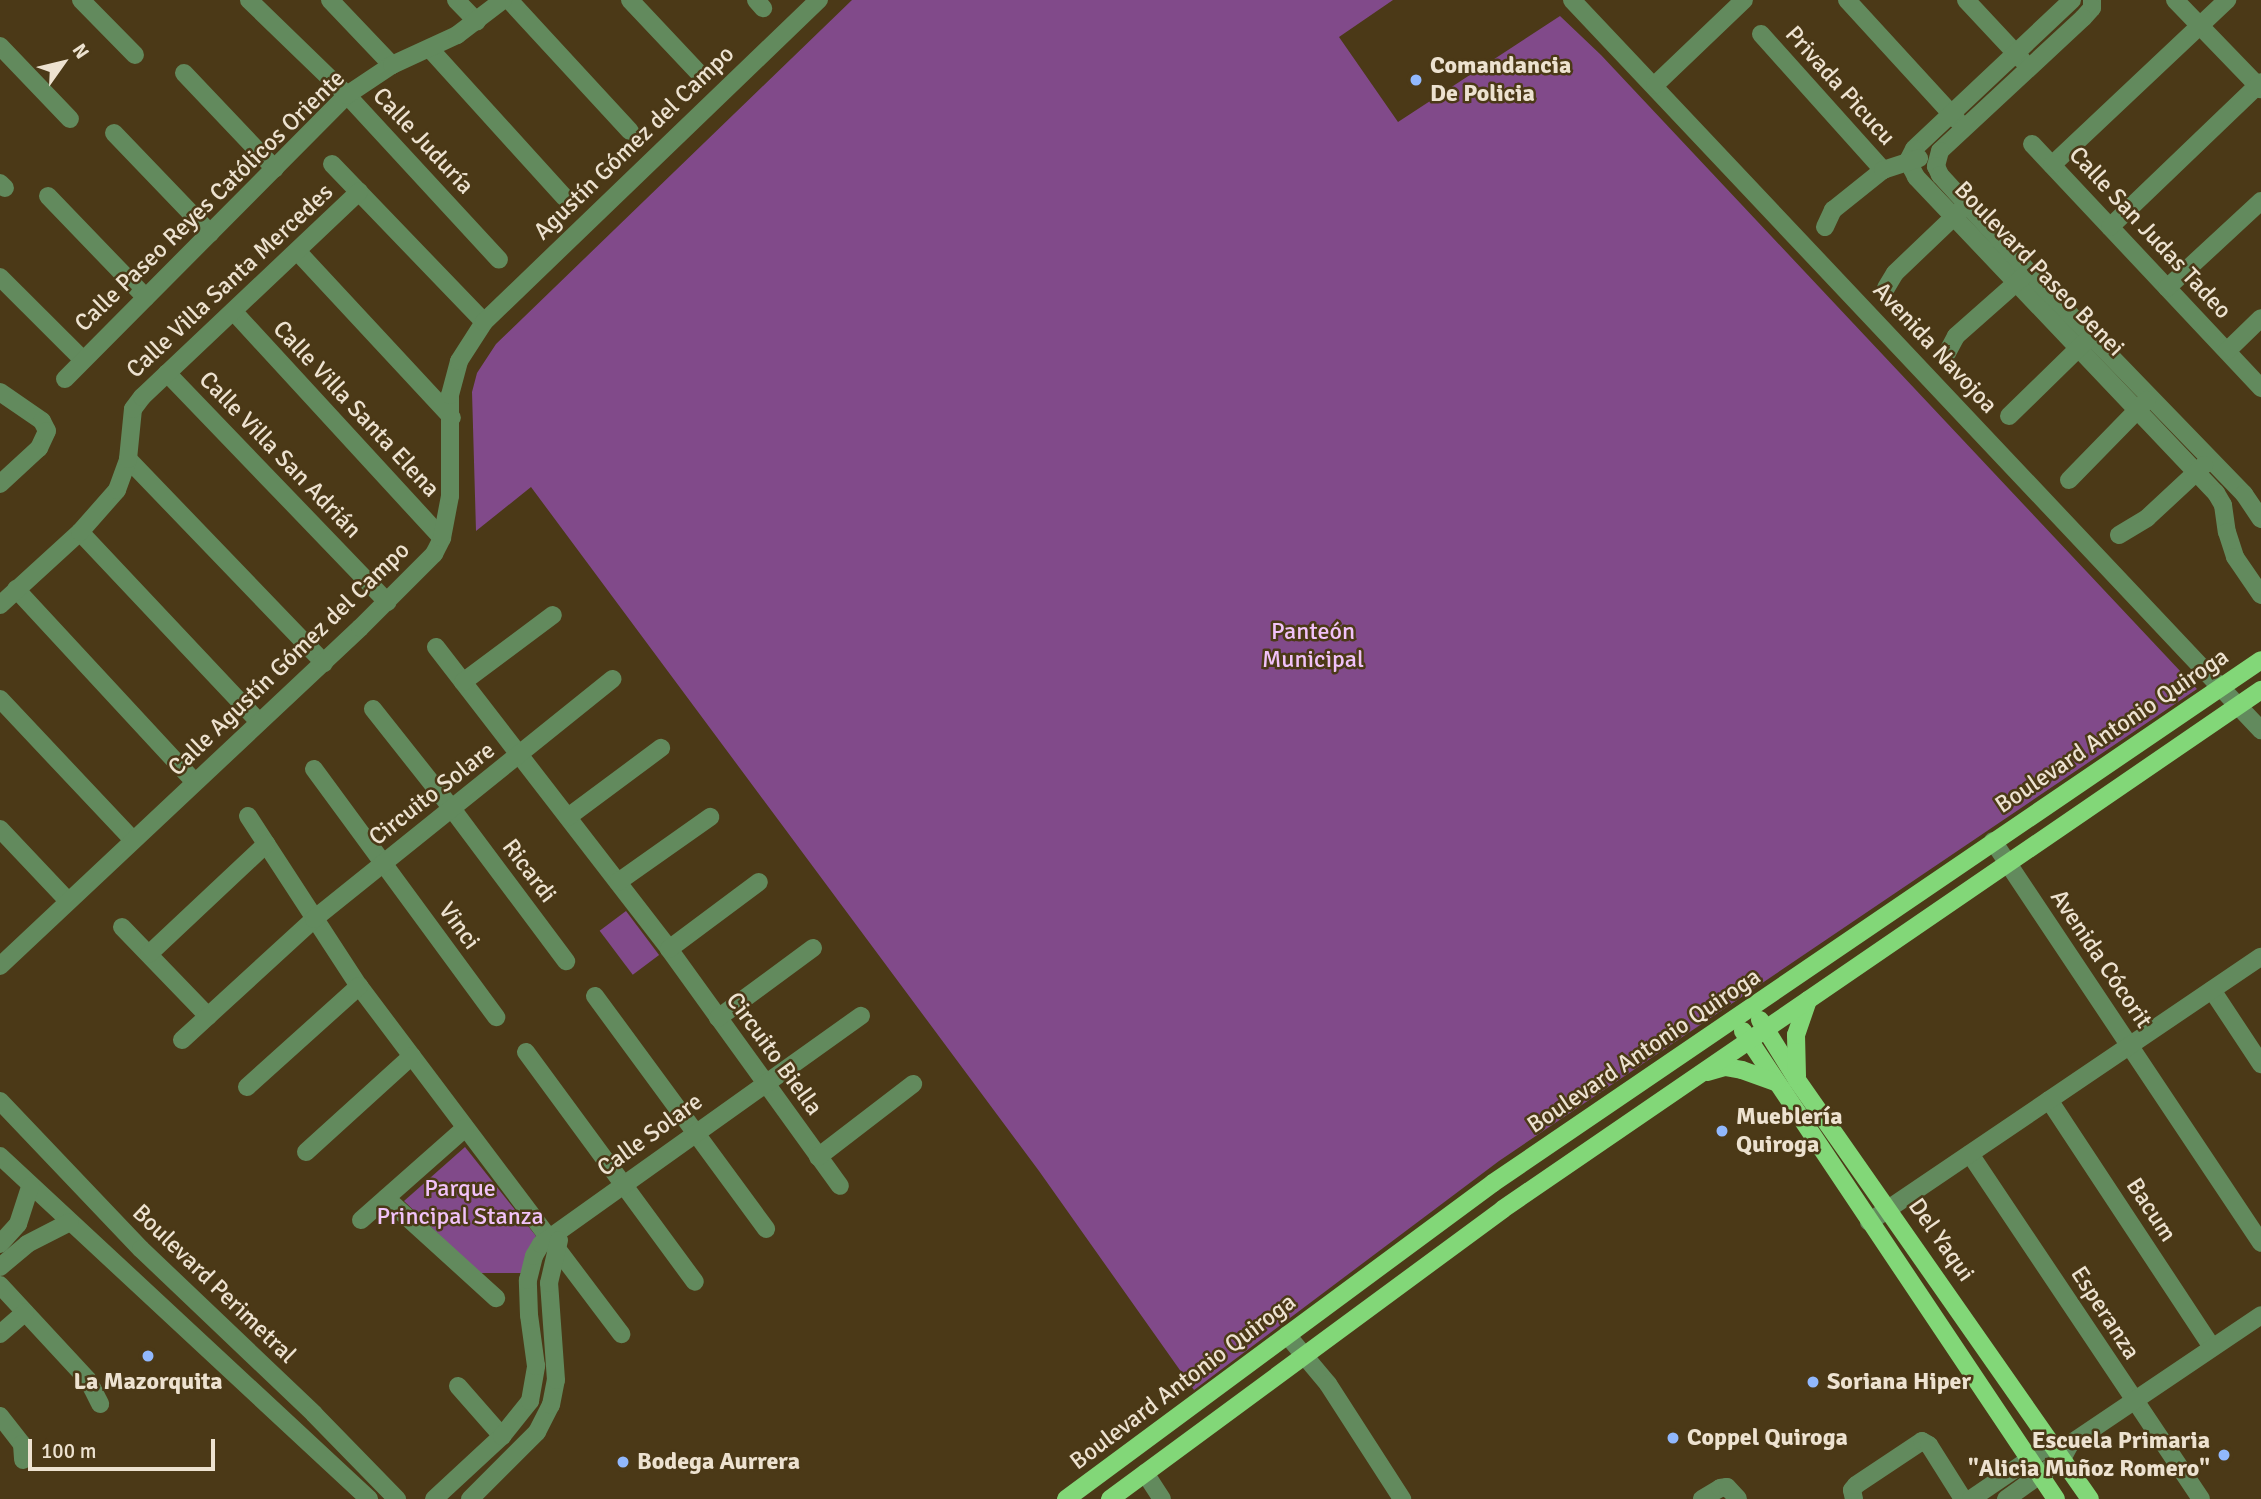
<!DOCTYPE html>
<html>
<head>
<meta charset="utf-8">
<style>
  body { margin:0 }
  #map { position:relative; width:2261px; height:1499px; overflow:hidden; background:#4b3917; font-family:Signika,sans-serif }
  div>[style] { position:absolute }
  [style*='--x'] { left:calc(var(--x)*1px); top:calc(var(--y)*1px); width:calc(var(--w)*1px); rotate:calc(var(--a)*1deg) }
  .green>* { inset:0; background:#814a8a; transform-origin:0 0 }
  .minor>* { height:18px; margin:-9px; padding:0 9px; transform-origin:9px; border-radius:9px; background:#628a5d }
  .major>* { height:18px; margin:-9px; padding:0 9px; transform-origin:9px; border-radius:9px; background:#82d778 }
  .dots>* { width:19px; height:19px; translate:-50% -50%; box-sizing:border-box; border:4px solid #4b3917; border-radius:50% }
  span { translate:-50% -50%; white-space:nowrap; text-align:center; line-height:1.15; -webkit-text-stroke:5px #4b3917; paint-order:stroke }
  .poi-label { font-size:24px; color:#ede2d0; font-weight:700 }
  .left { translate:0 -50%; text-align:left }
  .right { translate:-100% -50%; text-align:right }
  .street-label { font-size:24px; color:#ede2d0 }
  .park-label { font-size:24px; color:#f1c2f9 }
  .north { position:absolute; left:28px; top:28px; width:70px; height:70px; -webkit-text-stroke:5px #4b3917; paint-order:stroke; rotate:56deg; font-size:19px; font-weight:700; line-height:28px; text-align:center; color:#ede2d0 }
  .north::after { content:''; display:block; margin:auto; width:24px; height:32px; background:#ede2d0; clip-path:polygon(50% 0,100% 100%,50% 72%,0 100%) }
  .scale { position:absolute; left:28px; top:1439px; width:187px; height:32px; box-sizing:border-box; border:4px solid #ede2d0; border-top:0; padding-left:9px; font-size:21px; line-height:24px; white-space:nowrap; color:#ede2d0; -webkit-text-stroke:5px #4b3917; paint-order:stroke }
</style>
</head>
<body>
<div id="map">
  <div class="green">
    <div style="clip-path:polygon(852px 0,1393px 0,1339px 37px,1398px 122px,1560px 16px,1601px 55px,2197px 689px,1499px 1161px,1194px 1390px,1039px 1171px,531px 487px,476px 531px,472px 392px,477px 373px,496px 344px)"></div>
    <div style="left:626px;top:911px;width:55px;height:33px;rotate:53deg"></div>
    <div style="clip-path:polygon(465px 1147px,536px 1236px,524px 1273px,479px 1273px,404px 1201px)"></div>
  </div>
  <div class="minor">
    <div style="--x:81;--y:0;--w:77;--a:45.5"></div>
    <div style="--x:249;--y:0;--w:136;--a:44.1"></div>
    <div style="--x:347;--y:95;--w:224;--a:47.3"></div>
    <div style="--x:330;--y:0;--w:90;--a:46.4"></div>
    <div style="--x:456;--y:0;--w:30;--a:46"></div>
    <div style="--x:509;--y:0;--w:178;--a:47.3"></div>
    <div style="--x:630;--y:0;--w:98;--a:46.7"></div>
    <div style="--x:756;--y:0;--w:11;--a:49"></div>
    <div style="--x:1572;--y:0;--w:1004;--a:46.66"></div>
    <div style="--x:1847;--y:0;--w:163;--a:47.5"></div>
    <div style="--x:1966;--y:0;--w:82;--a:47"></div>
    <div style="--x:2072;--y:0;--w:217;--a:136.7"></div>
    <div style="--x:1914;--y:149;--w:11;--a:117"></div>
    <div style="--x:1909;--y:159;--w:10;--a:73"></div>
    <div style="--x:1912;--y:169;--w:9;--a:63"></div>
    <div style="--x:1916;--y:177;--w:436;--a:46.5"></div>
    <div style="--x:2216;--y:493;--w:14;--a:60"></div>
    <div style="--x:2223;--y:505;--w:27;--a:82"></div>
    <div style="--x:2227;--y:532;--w:26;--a:72"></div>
    <div style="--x:2235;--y:557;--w:46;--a:55.6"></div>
    <div style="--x:2092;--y:0;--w:8;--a:90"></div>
    <div style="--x:2092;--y:8;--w:13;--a:132"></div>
    <div style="--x:2083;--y:18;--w:195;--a:137.1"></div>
    <div style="--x:1940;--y:151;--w:16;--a:105"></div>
    <div style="--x:1936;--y:166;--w:10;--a:66"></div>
    <div style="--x:1940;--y:175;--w:132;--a:47.5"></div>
    <div style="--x:2029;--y:272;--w:309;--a:45.9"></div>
    <div style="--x:2244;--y:494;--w:30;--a:56"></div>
    <div style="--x:2175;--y:0;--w:124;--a:46"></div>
    <div style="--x:1761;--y:34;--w:183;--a:48.1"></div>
    <div style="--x:0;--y:46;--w:101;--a:46.2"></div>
    <div style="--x:430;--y:49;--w:200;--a:47.8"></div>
    <div style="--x:184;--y:73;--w:132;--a:46.5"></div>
    <div style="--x:1655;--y:85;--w:123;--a:-43.7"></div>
    <div style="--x:114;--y:133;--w:139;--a:46.2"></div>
    <div style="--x:2032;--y:144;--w:335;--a:46.8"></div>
    <div style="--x:332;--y:164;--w:219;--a:46.1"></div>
    <div style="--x:2052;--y:165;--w:241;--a:-43.3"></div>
    <div style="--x:0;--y:183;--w:7;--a:45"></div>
    <div style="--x:48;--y:196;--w:141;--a:46.1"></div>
    <div style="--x:1825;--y:227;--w:19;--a:-65"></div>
    <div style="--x:1833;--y:210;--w:64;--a:-38.7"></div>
    <div style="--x:1883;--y:170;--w:38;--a:-18"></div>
    <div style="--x:2110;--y:227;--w:209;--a:-43.8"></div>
    <div style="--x:298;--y:252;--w:226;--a:47.1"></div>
    <div style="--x:0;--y:277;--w:117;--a:45"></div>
    <div style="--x:1886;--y:288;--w:17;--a:-59"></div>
    <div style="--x:1895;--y:273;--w:93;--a:-43.7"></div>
    <div style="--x:2167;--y:288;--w:128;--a:-42.8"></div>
    <div style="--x:234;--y:312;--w:307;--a:47.4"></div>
    <div style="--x:2227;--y:351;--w:47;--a:-44.1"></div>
    <div style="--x:1947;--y:353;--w:19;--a:-62"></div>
    <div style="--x:1956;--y:336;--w:94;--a:-41.5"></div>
    <div style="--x:167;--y:373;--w:318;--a:46.1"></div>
    <div style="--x:65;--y:379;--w:400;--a:-45.2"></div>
    <div style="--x:347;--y:95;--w:54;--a:-33.7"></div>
    <div style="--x:392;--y:65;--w:72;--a:-24.8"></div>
    <div style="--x:457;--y:35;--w:58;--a:-37.3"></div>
    <div style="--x:0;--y:392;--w:51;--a:34.6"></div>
    <div style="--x:42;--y:421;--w:11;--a:63"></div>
    <div style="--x:47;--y:431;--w:19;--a:115"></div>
    <div style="--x:39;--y:448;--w:53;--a:137.3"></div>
    <div style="--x:2009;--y:416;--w:110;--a:-44.3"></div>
    <div style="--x:128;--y:459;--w:283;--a:46.1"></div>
    <div style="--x:2069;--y:480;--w:112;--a:-45.7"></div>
    <div style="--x:80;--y:532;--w:261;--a:46.7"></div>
    <div style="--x:2119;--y:535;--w:33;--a:-31"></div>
    <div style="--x:2147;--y:518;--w:78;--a:-42.9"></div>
    <div style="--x:16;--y:589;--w:263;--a:47.2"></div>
    <div style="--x:0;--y:605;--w:108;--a:-42.4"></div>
    <div style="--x:80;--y:532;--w:56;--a:-48.6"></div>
    <div style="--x:117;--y:490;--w:33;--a:-70"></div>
    <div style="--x:128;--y:459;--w:50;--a:-84.3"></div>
    <div style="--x:133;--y:409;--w:15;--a:-53"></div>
    <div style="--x:142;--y:397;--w:299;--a:-43.4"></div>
    <div style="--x:436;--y:647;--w:381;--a:52.3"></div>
    <div style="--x:669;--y:949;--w:292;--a:54.2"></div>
    <div style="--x:463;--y:682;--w:112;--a:-36.7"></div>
    <div style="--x:0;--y:699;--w:194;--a:46.7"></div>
    <div style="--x:373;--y:709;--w:129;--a:51.6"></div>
    <div style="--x:453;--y:810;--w:189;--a:53.2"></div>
    <div style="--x:314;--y:769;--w:308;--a:53.7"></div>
    <div style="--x:248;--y:816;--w:203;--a:56.9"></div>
    <div style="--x:359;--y:986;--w:436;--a:53"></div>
    <div style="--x:568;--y:817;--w:116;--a:-36.6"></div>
    <div style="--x:0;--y:829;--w:99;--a:46.6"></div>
    <div style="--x:1993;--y:841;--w:483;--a:56.3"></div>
    <div style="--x:618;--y:882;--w:113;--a:-35.2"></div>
    <div style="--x:122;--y:927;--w:124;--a:46"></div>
    <div style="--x:669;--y:949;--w:112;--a:-36.7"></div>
    <div style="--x:149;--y:954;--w:161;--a:-43.2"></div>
    <div style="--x:0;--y:966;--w:494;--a:-43.2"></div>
    <div style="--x:360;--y:628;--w:105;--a:-45"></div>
    <div style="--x:434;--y:554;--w:18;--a:-63"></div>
    <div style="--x:442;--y:538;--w:43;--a:-79.2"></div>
    <div style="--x:450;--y:496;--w:101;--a:-90"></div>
    <div style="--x:450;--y:395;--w:35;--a:-75"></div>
    <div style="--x:459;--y:361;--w:46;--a:-57.3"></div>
    <div style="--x:484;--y:322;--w:465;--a:-43.9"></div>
    <div style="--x:2212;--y:990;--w:89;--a:56.5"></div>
    <div style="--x:595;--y:996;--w:289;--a:53.7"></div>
    <div style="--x:718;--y:1018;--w:118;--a:-36.4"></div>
    <div style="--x:182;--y:1040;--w:179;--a:-42.5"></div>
    <div style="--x:314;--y:919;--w:383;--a:-38.8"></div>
    <div style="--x:526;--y:1052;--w:285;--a:53.7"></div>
    <div style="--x:247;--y:1087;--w:151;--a:-42"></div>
    <div style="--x:2049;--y:1100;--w:296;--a:56.6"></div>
    <div style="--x:0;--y:1101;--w:204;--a:46.4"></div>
    <div style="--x:141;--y:1249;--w:239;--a:43.6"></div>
    <div style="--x:314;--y:1414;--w:119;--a:45.7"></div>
    <div style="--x:306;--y:1152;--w:143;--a:-42.2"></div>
    <div style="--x:1970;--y:1154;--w:415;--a:56.2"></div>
    <div style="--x:0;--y:1156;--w:504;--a:42.91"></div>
    <div style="--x:818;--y:1157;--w:120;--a:-37.5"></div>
    <div style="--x:386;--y:1198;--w:149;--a:42.3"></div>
    <div style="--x:361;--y:1220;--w:139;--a:-41.5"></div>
    <div style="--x:1869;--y:1222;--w:473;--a:-34.1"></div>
    <div style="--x:0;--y:1244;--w:27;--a:-48"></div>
    <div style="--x:18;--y:1224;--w:40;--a:-72"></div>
    <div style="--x:0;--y:1267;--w:35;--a:-40"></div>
    <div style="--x:27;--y:1244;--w:48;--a:-27.1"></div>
    <div style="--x:0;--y:1285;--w:129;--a:47.2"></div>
    <div style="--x:88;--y:1380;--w:27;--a:63"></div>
    <div style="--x:0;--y:1334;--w:33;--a:-41"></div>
    <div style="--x:1287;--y:1335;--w:64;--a:50.1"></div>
    <div style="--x:1328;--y:1384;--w:137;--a:57.2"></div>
    <div style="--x:458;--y:1386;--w:67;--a:48.7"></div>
    <div style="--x:0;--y:1416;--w:36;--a:52"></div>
    <div style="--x:22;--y:1444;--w:16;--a:86"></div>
    <div style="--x:1145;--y:1473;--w:31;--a:57"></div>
    <div style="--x:434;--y:1499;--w:93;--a:-42.8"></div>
    <div style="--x:502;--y:1436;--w:45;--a:-51.3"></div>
    <div style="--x:530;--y:1401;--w:36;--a:-80"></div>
    <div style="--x:536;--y:1366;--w:51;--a:-97.8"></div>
    <div style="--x:529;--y:1315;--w:35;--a:-92"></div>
    <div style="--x:528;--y:1280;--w:25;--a:-76"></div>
    <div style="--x:534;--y:1256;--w:14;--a:-60"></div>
    <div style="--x:541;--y:1244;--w:393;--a:-35.5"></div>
    <div style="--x:470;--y:1499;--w:95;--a:-45"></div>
    <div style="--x:537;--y:1432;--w:30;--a:-63"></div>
    <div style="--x:551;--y:1405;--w:25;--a:-79"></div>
    <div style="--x:556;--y:1380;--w:97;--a:-94.1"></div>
    <div style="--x:549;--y:1283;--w:44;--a:-76.9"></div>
    <div style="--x:1702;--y:1499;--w:21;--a:-31"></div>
    <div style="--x:1720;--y:1488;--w:7;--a:-8"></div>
    <div style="--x:1727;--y:1487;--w:16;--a:47"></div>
    <div style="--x:1854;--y:1499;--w:9;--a:-103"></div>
    <div style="--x:1852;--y:1490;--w:6;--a:-51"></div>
    <div style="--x:1856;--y:1485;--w:79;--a:-33.7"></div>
    <div style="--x:1922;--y:1441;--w:8;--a:30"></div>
    <div style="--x:1929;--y:1445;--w:64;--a:57.8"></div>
    <div style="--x:1971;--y:1499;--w:98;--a:-34.2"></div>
    <div style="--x:2052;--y:1444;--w:14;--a:0"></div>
    <div style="--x:2006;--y:1499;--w:69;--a:-35.5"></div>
    <div style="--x:2062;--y:1459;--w:17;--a:-62"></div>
    <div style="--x:2070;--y:1444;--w:230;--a:-34"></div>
  </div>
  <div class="major">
    <div style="--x:1760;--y:1020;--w:70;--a:58.3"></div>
    <div style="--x:1797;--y:1080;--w:511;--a:55.04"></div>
    <div style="--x:1743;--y:1031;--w:563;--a:56.23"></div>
    <div style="--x:1707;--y:1072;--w:19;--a:-16"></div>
    <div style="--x:1725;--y:1067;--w:17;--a:10"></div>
    <div style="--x:1742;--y:1070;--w:37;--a:20"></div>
    <div style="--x:1797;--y:1076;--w:41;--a:-91.4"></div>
    <div style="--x:1796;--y:1035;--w:37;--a:-71"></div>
    <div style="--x:1066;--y:1499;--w:531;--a:-36.5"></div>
    <div style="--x:1493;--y:1183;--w:929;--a:-34.25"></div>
    <div style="--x:1110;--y:1499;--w:488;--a:-36.4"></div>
    <div style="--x:1503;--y:1209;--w:919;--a:-34.4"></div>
  </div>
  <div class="dots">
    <div style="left:1416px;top:80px;background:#91b8fd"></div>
    <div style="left:1722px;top:1131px;background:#91b8fd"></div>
    <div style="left:148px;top:1356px;background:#91b8fd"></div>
    <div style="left:1813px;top:1382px;background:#91b8fd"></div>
    <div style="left:1673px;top:1438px;background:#91b8fd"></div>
    <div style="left:2224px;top:1455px;background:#91b8fd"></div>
    <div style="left:623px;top:1462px;background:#91b8fd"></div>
  </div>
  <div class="poi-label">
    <span class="left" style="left:1430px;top:80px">Comandancia<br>De Policia</span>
    <span class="left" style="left:1736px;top:1131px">Mueblería<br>Quiroga</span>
    <span style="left:148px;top:1382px">La Mazorquita</span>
    <span class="left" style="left:1827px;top:1382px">Soriana Hiper</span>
    <span class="left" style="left:1687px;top:1438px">Coppel Quiroga</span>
    <span class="right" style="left:2210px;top:1455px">Escuela Primaria<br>"Alicia Muñoz Romero"</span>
    <span class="left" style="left:637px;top:1462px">Bodega Aurrera</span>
  </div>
  <div class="street-label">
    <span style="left:1840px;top:86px;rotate:48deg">Privada Picucu</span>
    <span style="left:423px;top:141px;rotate:47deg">Calle Juduría</span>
    <span style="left:634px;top:143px;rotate:-44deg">Agustín Gómez del Campo</span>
    <span style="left:210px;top:201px;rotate:-44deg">Calle Paseo Reyes Católicos Oriente</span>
    <span style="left:2150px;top:233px;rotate:47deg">Calle San Judas Tadeo</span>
    <span style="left:2039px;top:269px;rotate:46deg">Boulevard Paseo Benei</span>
    <span style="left:230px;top:281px;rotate:-43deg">Calle Villa Santa Mercedes</span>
    <span style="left:1935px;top:348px;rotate:47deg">Avenida Navojoa</span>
    <span style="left:356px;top:409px;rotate:47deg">Calle Villa Santa Elena</span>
    <span style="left:280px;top:455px;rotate:46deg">Calle Villa San Adrián</span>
    <span style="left:289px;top:659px;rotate:-44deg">Calle Agustín Gómez del Campo</span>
    <span style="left:2112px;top:731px;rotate:-34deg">Boulevard Antonio Quiroga</span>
    <span style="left:432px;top:794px;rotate:-38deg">Circuito Solare</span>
    <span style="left:529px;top:871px;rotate:53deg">Ricardi</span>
    <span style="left:459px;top:926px;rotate:54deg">Vinci</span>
    <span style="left:2101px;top:959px;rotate:56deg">Avenida Cócorit</span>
    <span style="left:1644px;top:1051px;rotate:-34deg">Boulevard Antonio Quiroga</span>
    <span style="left:774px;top:1054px;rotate:54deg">Circuito Biella</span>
    <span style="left:650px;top:1135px;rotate:-36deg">Calle Solare</span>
    <span style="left:2151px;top:1210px;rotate:57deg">Bacum</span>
    <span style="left:1941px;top:1240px;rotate:55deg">Del Yaqui</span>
    <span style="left:214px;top:1284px;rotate:44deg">Boulevard Perimetral</span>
    <span style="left:2105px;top:1313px;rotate:57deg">Esperanza</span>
    <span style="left:1183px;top:1382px;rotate:-37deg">Boulevard Antonio Quiroga</span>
  </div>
  <div class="park-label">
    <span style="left:1313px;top:646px">Panteón<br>Municipal</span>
    <span style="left:460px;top:1203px">Parque<br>Principal Stanza</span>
  </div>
  <div class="north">N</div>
  <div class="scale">100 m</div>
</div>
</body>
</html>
